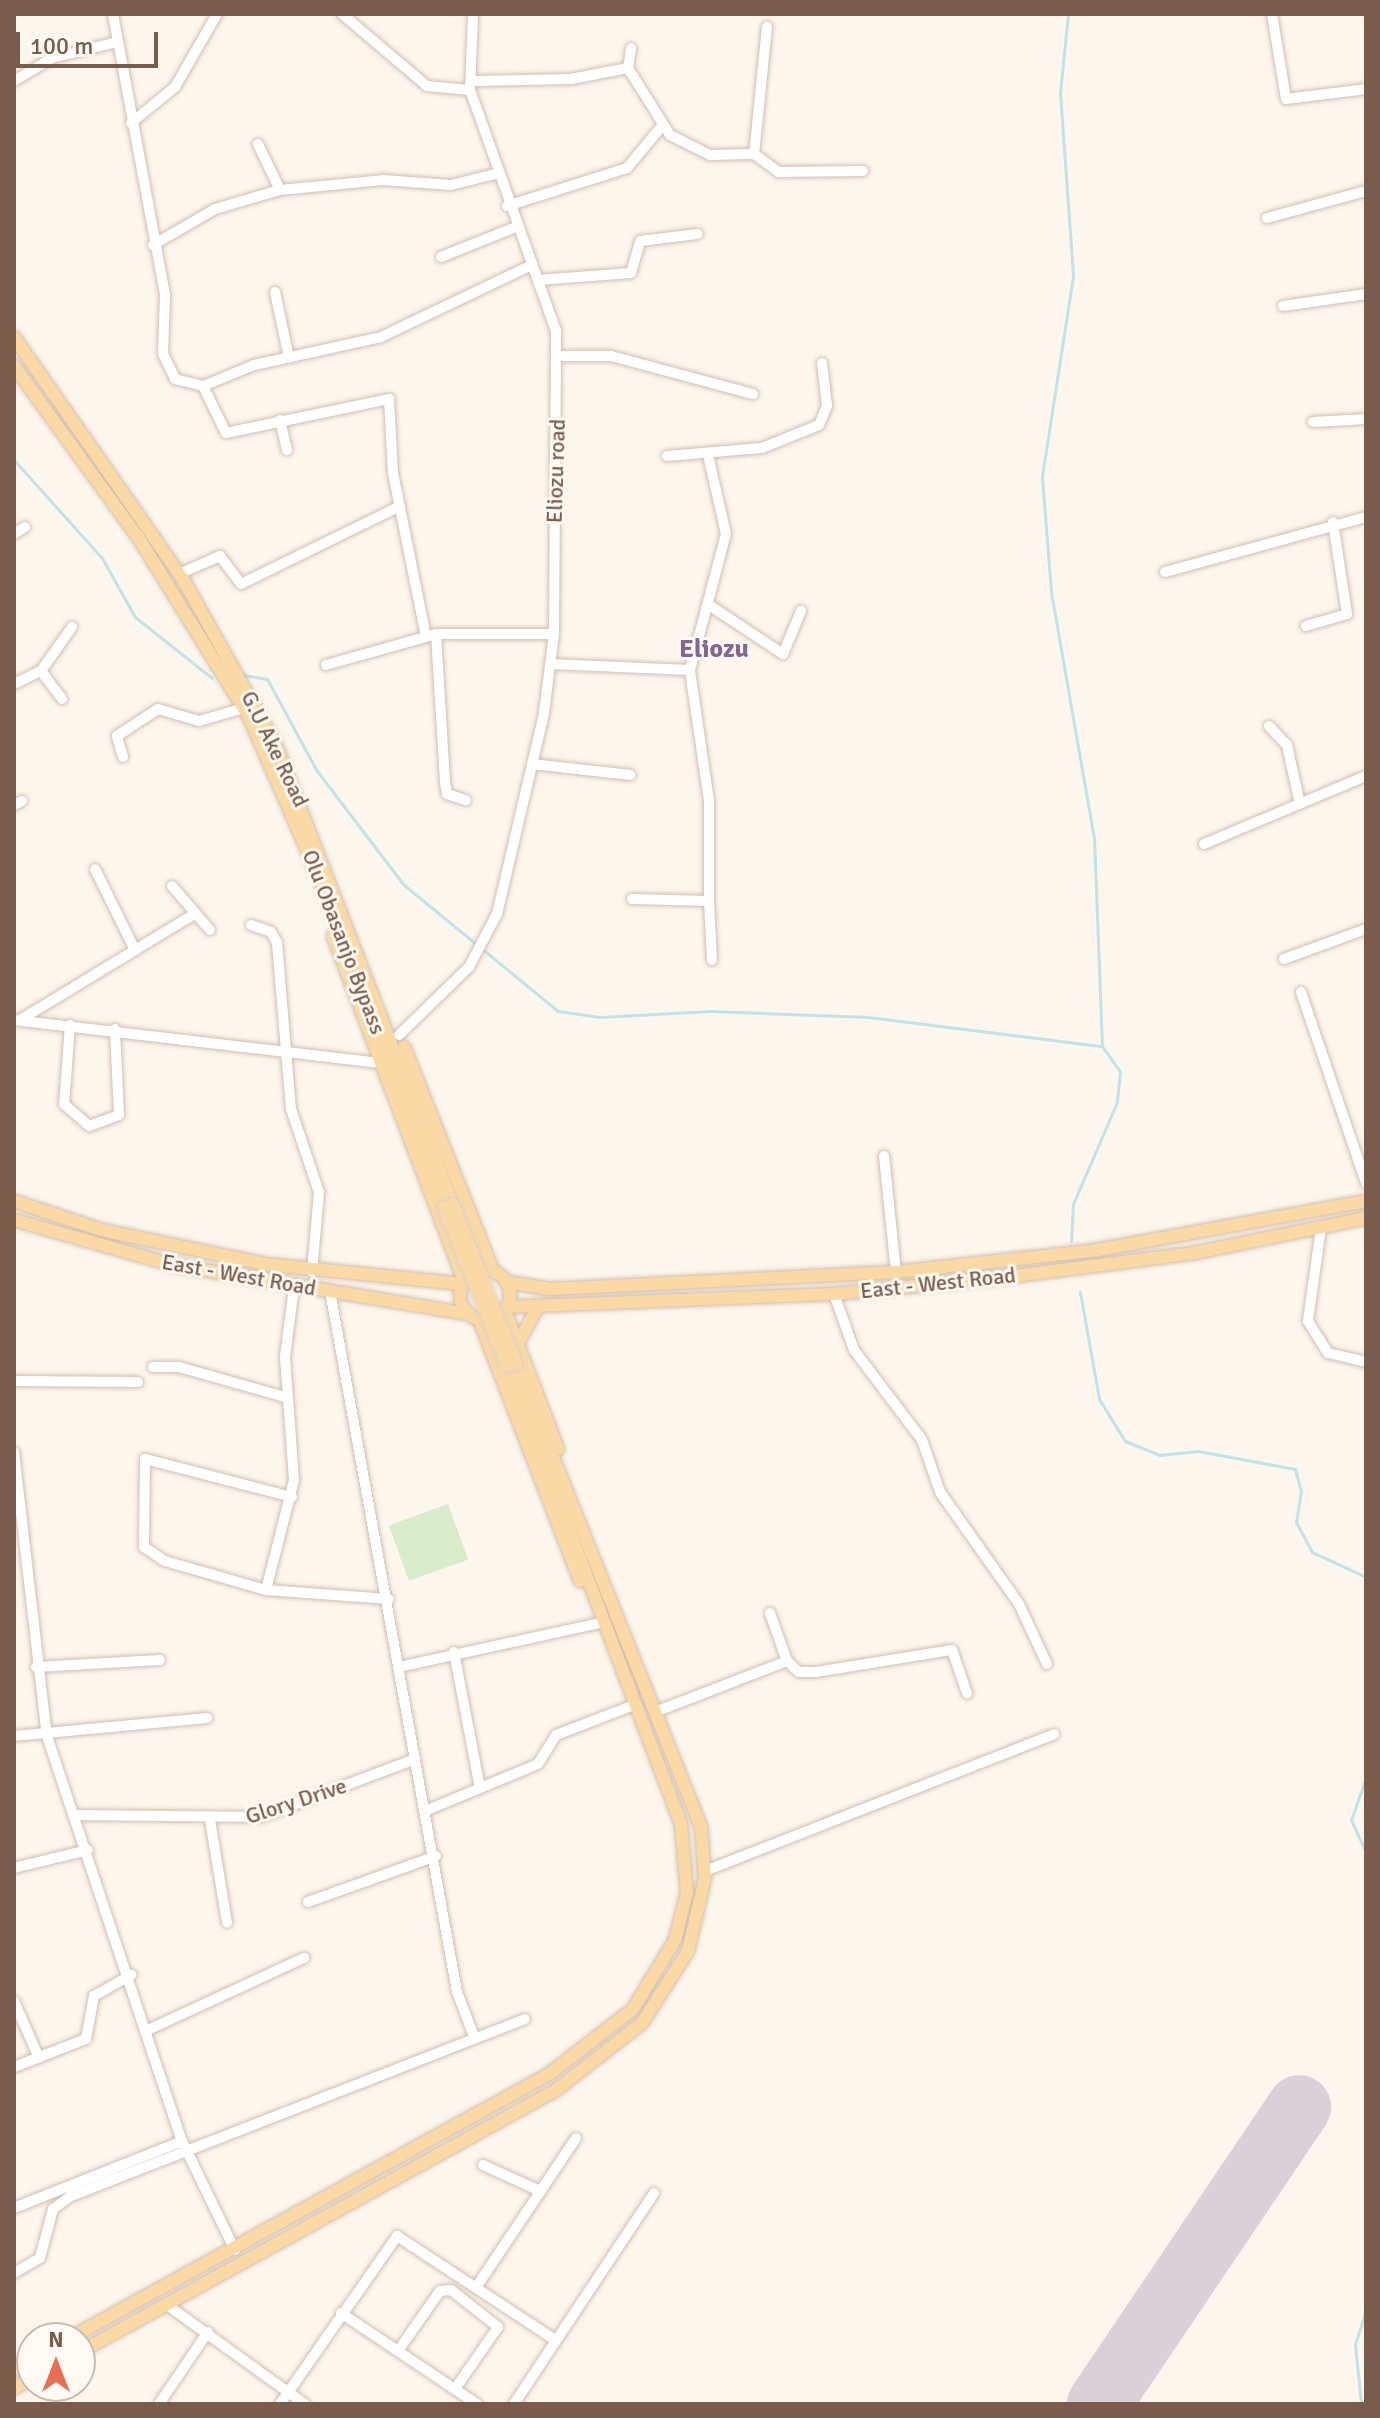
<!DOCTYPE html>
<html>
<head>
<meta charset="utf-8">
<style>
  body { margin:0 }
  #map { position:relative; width:1380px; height:2418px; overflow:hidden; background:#fdf6ec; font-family:Signika,sans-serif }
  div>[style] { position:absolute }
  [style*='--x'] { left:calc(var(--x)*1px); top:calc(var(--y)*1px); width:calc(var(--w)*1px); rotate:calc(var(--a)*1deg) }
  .green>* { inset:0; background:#d8ecc9; transform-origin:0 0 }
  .stream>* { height:3px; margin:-1.5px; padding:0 1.5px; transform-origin:1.5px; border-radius:1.5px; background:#bfe3e8 }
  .runway>* { height:64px; margin:-32px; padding:0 32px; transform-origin:32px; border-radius:32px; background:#dbcfda }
  .roads { filter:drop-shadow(0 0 2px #d1beb0) drop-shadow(0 0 2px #d1beb0) }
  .minor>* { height:10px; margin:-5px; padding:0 5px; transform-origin:5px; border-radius:5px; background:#fff }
  .major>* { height:12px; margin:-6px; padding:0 6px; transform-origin:6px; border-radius:6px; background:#fbd9a5 }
  .major>.ring { margin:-6px; padding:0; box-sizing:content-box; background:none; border:12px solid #fbd9a5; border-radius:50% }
  .bridges { filter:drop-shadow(0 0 2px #dad1cd) drop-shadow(0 0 2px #dad1cd) }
  .major-bridge>* { height:12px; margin:-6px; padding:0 6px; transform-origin:6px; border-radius:6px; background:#fbd9a5 }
  span { translate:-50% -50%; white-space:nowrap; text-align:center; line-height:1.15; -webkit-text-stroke:6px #fffaf3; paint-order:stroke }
  .street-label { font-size:22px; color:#7a5c4d }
  .quarter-label { font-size:26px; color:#846695; font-weight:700 }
  .frame { position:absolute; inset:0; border:16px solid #7a5c4d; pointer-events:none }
  .north { position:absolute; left:16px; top:2322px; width:80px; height:80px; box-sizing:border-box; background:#fffaf3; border:2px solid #cabbb1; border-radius:50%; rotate:0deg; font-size:22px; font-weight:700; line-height:32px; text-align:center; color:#7a5c4d }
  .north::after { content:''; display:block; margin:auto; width:28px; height:36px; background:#e76f51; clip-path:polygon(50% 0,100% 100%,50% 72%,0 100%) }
  .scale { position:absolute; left:16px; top:32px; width:142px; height:36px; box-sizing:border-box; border:4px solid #7a5c4d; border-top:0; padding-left:10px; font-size:24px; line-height:28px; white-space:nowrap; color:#7a5c4d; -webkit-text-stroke:6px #fffaf3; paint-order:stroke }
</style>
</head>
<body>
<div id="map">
  <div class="green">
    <div style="left:448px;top:1504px;width:59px;height:63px;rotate:70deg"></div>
  </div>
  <div class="stream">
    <div style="--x:1068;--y:14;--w:79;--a:95.8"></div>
    <div style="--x:1060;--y:93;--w:183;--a:85.9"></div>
    <div style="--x:1073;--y:276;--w:203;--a:98.8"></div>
    <div style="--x:1042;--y:477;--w:115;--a:85.5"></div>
    <div style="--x:1051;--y:592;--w:250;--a:80.1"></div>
    <div style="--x:1094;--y:838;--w:208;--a:87.8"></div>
    <div style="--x:14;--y:460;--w:132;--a:48.1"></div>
    <div style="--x:102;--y:558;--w:68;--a:60.8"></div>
    <div style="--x:135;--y:617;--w:98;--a:38.4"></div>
    <div style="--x:244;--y:675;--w:23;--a:10"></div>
    <div style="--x:267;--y:679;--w:105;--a:61.5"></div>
    <div style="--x:317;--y:771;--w:143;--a:52.7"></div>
    <div style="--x:404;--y:885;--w:199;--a:39.3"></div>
    <div style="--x:558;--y:1011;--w:42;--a:8.1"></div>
    <div style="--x:600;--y:1017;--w:111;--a:-3.1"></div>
    <div style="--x:711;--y:1011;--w:157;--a:2.2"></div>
    <div style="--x:868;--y:1017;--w:236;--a:7.1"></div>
    <div style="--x:1102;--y:1046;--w:32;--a:55"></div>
    <div style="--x:1120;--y:1072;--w:30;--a:96"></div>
    <div style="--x:1117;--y:1102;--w:111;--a:113.3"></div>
    <div style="--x:1073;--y:1204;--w:37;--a:93"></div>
    <div style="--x:1080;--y:1292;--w:109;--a:79.9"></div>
    <div style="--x:1099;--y:1399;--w:49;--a:58.2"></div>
    <div style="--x:1125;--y:1441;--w:37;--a:22"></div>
    <div style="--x:1159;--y:1455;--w:39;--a:-6"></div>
    <div style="--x:1198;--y:1451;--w:99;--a:10.5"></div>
    <div style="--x:1295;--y:1469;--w:23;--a:75"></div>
    <div style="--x:1301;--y:1491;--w:31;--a:99"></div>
    <div style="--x:1296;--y:1522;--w:34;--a:62"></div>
    <div style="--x:1312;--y:1552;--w:60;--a:24.8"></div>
    <div style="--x:1366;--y:1777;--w:46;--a:109.2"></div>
    <div style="--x:1351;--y:1820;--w:35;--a:65"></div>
    <div style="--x:1361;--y:2404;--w:60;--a:-95.7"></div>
    <div style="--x:1355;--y:2344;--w:36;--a:-72"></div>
  </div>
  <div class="runway">
    <div style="--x:1099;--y:2404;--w:358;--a:-56"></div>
  </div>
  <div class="roads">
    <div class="minor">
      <div style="--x:113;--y:14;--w:286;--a:79.5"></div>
      <div style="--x:165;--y:295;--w:59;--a:91.9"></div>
      <div style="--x:163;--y:354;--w:28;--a:64"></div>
      <div style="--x:175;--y:379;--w:29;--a:14"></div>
      <div style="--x:203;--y:386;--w:55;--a:-22.4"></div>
      <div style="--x:254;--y:365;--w:130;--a:-12.4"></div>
      <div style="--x:381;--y:337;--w:167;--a:-25.5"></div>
      <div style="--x:342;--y:14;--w:111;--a:40.3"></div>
      <div style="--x:427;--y:86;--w:43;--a:5.3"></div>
      <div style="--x:1272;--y:14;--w:86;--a:80.6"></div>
      <div style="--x:1286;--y:99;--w:81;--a:-7.1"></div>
      <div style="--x:767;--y:27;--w:128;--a:95.8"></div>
      <div style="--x:754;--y:154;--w:31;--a:36"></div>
      <div style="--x:779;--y:172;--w:84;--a:-0.7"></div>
      <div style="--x:628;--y:68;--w:20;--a:-81"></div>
      <div style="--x:14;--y:81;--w:44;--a:-31.2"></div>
      <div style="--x:52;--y:58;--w:67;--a:-13.8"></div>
      <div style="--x:476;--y:81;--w:95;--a:-1.2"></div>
      <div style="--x:571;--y:79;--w:58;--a:-10.9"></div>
      <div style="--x:628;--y:68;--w:79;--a:57.9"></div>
      <div style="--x:670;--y:135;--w:45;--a:26.6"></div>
      <div style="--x:710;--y:155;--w:44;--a:-1.3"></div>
      <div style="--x:131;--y:123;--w:57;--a:-39.3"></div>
      <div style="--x:175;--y:87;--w:84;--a:-60.1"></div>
      <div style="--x:258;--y:144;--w:51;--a:64.4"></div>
      <div style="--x:507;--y:206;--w:126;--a:-17.6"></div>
      <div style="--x:627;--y:168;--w:53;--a:-50.3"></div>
      <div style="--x:1267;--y:218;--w:103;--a:-15.3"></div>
      <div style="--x:153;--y:245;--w:72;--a:-30.1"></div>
      <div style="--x:215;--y:209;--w:68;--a:-16.3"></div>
      <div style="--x:280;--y:190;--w:103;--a:-5.5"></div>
      <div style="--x:383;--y:180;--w:68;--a:4.2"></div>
      <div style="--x:451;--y:185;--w:45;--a:-14"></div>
      <div style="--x:441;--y:257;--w:81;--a:-21.8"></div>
      <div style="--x:538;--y:280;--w:93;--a:-4.3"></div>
      <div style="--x:631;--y:273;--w:33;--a:-74"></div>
      <div style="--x:640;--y:241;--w:58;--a:-6.9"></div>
      <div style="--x:275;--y:292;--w:67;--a:78"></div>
      <div style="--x:1283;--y:306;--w:84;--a:-8.2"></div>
      <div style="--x:559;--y:356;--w:52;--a:0"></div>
      <div style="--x:611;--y:356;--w:147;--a:15"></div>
      <div style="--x:203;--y:386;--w:52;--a:63.9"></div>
      <div style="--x:226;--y:433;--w:167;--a:-11.8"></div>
      <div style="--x:389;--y:399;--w:74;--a:86.9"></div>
      <div style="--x:393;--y:473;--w:166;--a:78.6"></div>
      <div style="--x:280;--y:420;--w:31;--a:77"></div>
      <div style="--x:1313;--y:422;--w:53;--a:-3.2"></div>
      <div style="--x:667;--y:456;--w:95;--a:-4.8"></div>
      <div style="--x:762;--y:448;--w:61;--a:-22"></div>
      <div style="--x:819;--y:425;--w:21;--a:-67"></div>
      <div style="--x:827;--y:406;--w:43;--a:-96.6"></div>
      <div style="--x:14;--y:534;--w:13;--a:-32"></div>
      <div style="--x:1165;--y:572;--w:208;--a:-15.3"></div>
      <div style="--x:179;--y:574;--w:45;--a:-23.7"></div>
      <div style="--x:220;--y:556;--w:35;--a:53"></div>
      <div style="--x:241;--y:584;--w:177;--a:-26.1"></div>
      <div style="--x:709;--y:605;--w:89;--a:33.5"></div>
      <div style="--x:783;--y:654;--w:47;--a:-67.3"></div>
      <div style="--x:1306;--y:626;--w:43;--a:-16.3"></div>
      <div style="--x:1347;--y:614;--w:93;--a:-98.7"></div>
      <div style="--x:436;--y:634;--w:148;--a:86.5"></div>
      <div style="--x:445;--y:782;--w:12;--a:81"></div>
      <div style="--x:447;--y:794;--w:20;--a:18"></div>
      <div style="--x:550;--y:664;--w:140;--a:2.5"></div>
      <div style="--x:326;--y:665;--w:114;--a:-15.7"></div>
      <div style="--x:436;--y:634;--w:118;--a:0"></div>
      <div style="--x:41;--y:671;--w:35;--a:53"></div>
      <div style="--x:14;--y:684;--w:30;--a:-26"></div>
      <div style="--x:41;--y:671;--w:54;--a:-54.8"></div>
      <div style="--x:1269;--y:726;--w:26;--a:47"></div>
      <div style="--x:1287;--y:745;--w:60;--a:77.6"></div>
      <div style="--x:123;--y:757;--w:22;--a:-106"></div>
      <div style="--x:117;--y:736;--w:49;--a:-33.4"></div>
      <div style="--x:158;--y:709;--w:43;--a:16.3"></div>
      <div style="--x:199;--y:721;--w:47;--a:-16.1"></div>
      <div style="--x:532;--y:764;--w:99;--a:6.4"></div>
      <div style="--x:14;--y:805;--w:9;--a:-27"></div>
      <div style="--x:1204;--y:844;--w:176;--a:-22.8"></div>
      <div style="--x:172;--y:886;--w:58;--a:49.2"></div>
      <div style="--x:632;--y:899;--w:77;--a:1.5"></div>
      <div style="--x:709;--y:901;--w:100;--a:-90"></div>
      <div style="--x:709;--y:801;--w:132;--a:-98.3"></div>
      <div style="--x:690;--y:670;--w:141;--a:-75.2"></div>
      <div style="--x:726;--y:534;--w:81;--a:-102.8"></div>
      <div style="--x:709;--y:901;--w:59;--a:87.1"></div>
      <div style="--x:251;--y:925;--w:21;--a:19"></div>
      <div style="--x:271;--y:932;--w:13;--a:61"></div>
      <div style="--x:277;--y:943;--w:167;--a:85.2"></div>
      <div style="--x:291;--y:1109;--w:88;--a:71.4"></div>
      <div style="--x:319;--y:1192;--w:80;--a:95"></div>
      <div style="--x:135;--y:950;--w:71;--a:-31.2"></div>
      <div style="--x:1284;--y:959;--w:87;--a:-20.1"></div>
      <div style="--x:1301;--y:992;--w:202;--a:71.2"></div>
      <div style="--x:14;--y:1020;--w:368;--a:6.7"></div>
      <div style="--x:20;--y:1020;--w:135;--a:-31.3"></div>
      <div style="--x:135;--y:950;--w:90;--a:-116.3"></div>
      <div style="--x:70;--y:1025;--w:79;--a:94.3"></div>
      <div style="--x:64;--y:1104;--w:33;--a:41"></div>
      <div style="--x:89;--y:1126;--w:32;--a:-20"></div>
      <div style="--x:119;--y:1115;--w:86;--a:-92.7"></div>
      <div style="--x:399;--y:1035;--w:98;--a:-44.2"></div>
      <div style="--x:469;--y:967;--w:60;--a:-62.2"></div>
      <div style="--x:497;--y:914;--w:206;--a:-76.8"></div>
      <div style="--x:544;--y:713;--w:80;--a:-82.8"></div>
      <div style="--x:554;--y:634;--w:303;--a:-89.6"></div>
      <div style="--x:556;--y:331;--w:256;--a:-109.6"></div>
      <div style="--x:470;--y:90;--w:76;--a:-87.7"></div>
      <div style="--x:884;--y:1156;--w:117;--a:84.1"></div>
      <div style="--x:1321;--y:1228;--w:94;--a:98"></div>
      <div style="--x:1308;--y:1321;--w:38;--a:58"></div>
      <div style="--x:1328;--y:1353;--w:39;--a:13"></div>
      <div style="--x:330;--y:1291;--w:712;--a:79.73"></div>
      <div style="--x:457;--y:1992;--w:50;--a:69"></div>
      <div style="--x:834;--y:1294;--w:59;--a:70.3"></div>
      <div style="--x:854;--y:1350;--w:113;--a:52.9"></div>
      <div style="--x:922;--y:1440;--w:55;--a:70.9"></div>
      <div style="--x:940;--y:1492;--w:137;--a:54.8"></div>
      <div style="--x:1019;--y:1604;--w:66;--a:65"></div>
      <div style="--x:153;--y:1367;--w:26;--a:0"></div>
      <div style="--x:179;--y:1367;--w:110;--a:15.8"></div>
      <div style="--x:14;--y:1381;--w:124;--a:0.5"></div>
      <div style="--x:14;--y:1452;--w:286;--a:83.4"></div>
      <div style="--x:47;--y:1736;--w:427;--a:71.6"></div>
      <div style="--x:182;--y:2141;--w:121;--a:64.1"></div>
      <div style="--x:292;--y:1497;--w:152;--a:-165.5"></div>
      <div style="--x:145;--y:1459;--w:88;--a:90.7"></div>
      <div style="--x:144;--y:1547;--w:25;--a:34"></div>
      <div style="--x:165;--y:1561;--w:105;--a:16"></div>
      <div style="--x:266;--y:1590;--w:123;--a:4.2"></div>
      <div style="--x:266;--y:1590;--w:114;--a:-75.7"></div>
      <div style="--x:294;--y:1480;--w:123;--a:-94.2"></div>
      <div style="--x:285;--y:1357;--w:71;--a:-82.7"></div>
      <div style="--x:454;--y:1652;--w:138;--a:79.2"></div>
      <div style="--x:787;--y:1661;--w:16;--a:43"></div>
      <div style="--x:799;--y:1672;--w:17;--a:0"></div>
      <div style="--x:816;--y:1672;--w:138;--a:-9.2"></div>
      <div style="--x:952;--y:1650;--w:46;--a:70.8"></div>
      <div style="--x:403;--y:1666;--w:203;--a:-12.3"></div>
      <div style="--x:36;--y:1667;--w:124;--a:-3.2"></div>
      <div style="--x:655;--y:1712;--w:142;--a:-21.1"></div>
      <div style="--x:787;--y:1661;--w:51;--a:-109.5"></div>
      <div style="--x:14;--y:1736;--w:194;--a:-5.3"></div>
      <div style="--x:425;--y:1811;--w:122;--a:-22.6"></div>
      <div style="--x:538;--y:1764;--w:34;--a:-58"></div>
      <div style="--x:556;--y:1735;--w:84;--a:-21"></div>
      <div style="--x:77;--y:1815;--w:184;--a:0.6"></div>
      <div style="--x:261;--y:1817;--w:165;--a:-20.6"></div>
      <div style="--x:210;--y:1820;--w:104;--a:80.6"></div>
      <div style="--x:14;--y:1868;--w:76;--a:-13.7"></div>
      <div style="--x:705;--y:1871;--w:375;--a:-21.4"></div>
      <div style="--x:308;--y:1902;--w:136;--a:-19.8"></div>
      <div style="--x:14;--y:2001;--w:62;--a:66.3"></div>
      <div style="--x:150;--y:2029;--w:170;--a:-24.8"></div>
      <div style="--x:14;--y:2067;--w:77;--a:-21.3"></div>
      <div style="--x:86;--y:2039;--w:44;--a:-79.5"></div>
      <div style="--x:94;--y:1996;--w:43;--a:-29.6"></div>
      <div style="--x:483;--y:2165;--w:63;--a:24.5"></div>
      <div style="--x:14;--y:2208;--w:181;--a:-21.7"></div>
      <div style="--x:14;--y:2273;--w:30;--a:-30"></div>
      <div style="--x:40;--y:2258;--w:51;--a:-75.1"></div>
      <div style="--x:53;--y:2209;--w:22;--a:-36"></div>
      <div style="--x:71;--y:2196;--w:487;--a:-21.3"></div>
      <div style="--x:477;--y:2286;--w:178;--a:-56.2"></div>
      <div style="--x:167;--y:2305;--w:170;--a:35.7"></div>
      <div style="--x:341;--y:2313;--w:164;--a:33.8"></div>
      <div style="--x:398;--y:2351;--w:73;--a:-55"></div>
      <div style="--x:440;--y:2291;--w:11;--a:-5"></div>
      <div style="--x:451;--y:2290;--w:60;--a:38.2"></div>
      <div style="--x:498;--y:2327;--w:75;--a:124.7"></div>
      <div style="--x:159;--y:2404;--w:87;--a:-55.8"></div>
      <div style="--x:280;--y:2404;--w:205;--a:-55.1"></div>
      <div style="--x:397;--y:2236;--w:188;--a:33.3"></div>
      <div style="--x:514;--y:2404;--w:253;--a:-56.4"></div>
    </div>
    <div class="major">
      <div style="--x:14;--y:337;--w:297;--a:55.1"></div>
      <div style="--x:184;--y:581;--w:186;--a:60.7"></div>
      <div style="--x:275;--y:743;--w:494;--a:68.9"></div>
      <div style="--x:14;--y:366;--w:211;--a:54.1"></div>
      <div style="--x:138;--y:537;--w:211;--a:58.3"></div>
      <div style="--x:249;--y:717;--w:184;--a:66.4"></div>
      <div style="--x:323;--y:886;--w:343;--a:69.3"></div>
      <div style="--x:333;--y:936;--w:369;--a:69.2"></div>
      <div style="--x:404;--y:1047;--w:241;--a:68.3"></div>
      <div style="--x:14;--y:1201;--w:92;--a:18.4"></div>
      <div style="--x:101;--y:1230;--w:167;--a:11.7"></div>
      <div style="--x:265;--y:1264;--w:198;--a:5.8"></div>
      <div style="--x:14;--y:1220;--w:165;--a:15.8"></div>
      <div style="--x:173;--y:1265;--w:299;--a:9.4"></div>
      <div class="ring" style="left:460px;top:1270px;width:38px;height:38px"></div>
      <div style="--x:507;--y:1282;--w:44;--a:9.2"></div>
      <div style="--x:550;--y:1289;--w:346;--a:-2.8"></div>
      <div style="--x:896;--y:1272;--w:202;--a:-6.2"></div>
      <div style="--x:1097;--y:1250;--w:273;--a:-10.3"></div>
      <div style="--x:507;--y:1307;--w:327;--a:-2.3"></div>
      <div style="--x:834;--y:1294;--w:174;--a:-5.6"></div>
      <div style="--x:1007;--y:1277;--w:189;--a:-7.3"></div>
      <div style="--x:1194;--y:1253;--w:176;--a:-11.5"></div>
      <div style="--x:505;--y:1311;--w:148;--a:69"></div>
      <div style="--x:479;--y:1319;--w:281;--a:68.9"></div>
      <div style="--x:518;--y:1343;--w:43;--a:-61.1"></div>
      <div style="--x:70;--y:2338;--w:547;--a:-28.86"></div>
      <div style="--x:549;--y:2074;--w:106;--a:-37.7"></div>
      <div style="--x:633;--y:2009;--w:81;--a:-58.7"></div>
      <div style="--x:675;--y:1940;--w:49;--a:-75.7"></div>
      <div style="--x:687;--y:1893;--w:69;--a:-95"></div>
      <div style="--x:681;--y:1824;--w:490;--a:-110.8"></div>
      <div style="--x:80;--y:2352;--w:543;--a:-28.83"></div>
      <div style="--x:556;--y:2090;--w:109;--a:-37.9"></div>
      <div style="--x:642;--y:2023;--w:85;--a:-57.4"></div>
      <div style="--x:688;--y:1951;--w:75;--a:-76.9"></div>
      <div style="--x:705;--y:1878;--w:51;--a:-94.5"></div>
      <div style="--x:701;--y:1827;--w:499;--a:-111.8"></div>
      <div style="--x:14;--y:2369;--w:21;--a:-29"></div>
      <div style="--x:14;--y:2388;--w:21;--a:-29"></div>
    </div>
  </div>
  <div class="bridges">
    <div class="major-bridge">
      <div style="--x:453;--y:1204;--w:172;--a:68.5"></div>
      <div style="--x:444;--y:1207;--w:171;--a:68.4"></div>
    </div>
  </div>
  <div class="street-label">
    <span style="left:556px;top:471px;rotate:-88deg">Eliozu road</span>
    <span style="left:275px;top:749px;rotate:64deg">G.U Ake Road</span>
    <span style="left:344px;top:942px;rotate:69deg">Olu Obasanjo Bypass</span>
    <span style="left:239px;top:1275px;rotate:10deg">East - West Road</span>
    <span style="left:938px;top:1283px;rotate:-6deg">East - West Road</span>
    <span style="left:296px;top:1801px;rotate:-18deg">Glory Drive</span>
  </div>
  <div class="quarter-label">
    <span style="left:714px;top:650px">Eliozu</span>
  </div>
  <div class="frame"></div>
  <div class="north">N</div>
  <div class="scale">100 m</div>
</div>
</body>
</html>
